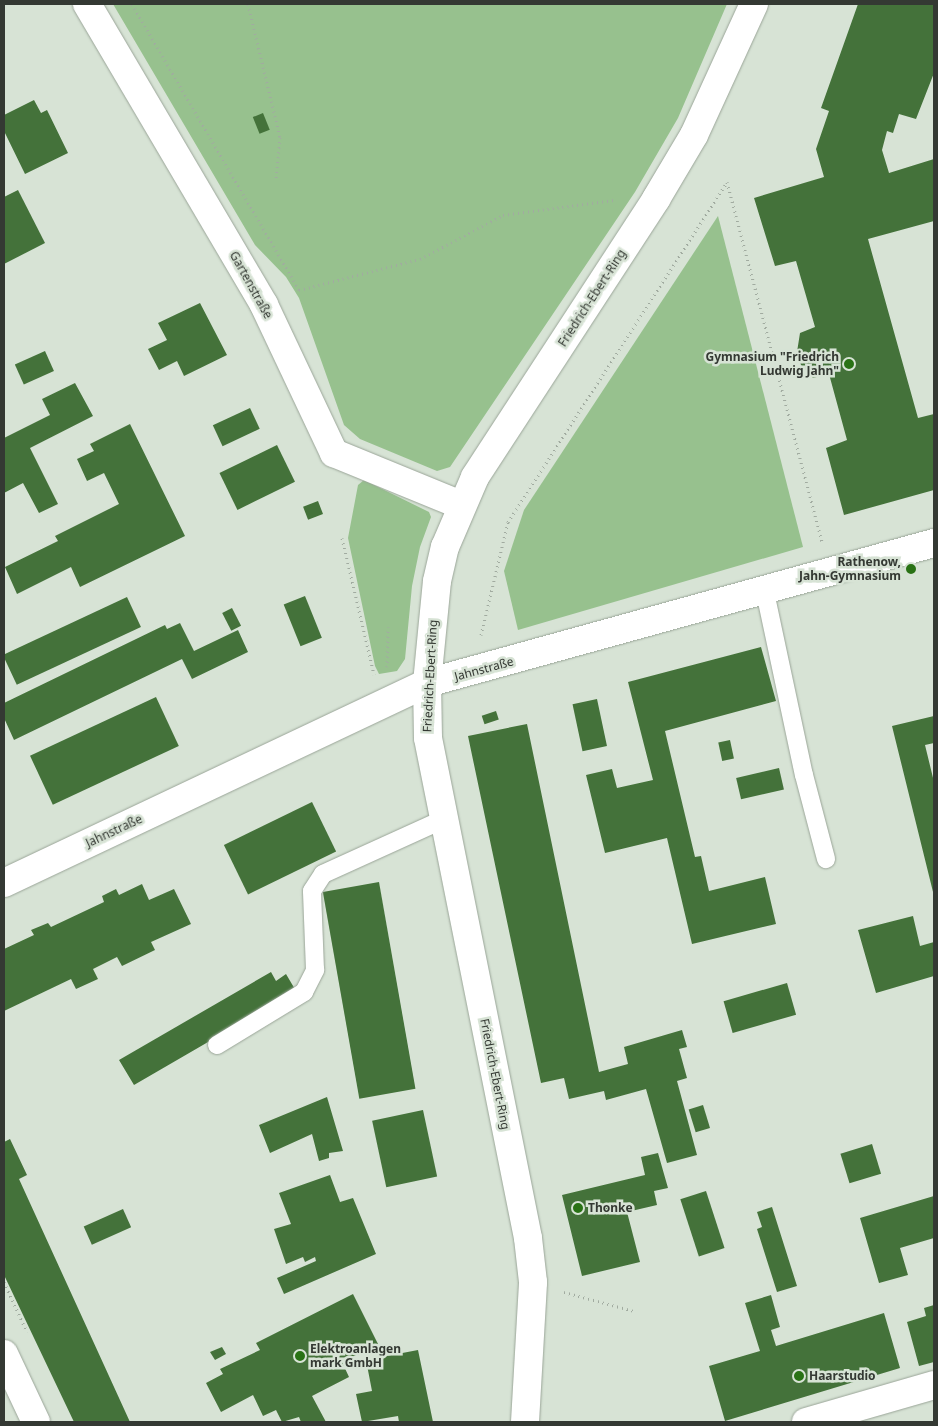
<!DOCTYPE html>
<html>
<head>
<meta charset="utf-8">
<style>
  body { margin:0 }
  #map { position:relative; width:938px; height:1426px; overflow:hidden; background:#d7e3d5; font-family:"Noto Sans",sans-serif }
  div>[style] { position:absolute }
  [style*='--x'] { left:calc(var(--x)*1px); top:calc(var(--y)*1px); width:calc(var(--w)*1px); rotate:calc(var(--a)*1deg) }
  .green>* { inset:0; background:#97c18e }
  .building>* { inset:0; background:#44723a; transform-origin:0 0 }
  .path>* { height:3px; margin-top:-1.5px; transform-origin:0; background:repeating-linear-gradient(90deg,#a1aba0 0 1px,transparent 0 5px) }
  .roads { filter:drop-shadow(0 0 1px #9aa598) drop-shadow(0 0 1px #9aa598) }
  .service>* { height:18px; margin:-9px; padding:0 9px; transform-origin:9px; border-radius:9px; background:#fff }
  .minor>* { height:28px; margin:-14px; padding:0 14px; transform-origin:14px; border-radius:14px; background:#fff }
  .secondary>* { height:28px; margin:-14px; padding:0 14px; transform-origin:14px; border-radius:14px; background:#fff }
  .dots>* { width:14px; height:14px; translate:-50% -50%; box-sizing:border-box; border:2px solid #d7e3d5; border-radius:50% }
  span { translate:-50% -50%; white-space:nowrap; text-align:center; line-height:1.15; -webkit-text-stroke:5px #d7e3d5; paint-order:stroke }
  .street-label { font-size:12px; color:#343933 }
  .poi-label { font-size:12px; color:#343933; font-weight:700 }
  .right { translate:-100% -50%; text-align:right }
  .left { translate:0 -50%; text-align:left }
  .frame { position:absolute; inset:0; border:5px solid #343933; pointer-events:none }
</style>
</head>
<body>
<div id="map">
  <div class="green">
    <div style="clip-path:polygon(113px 4px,727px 4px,678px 118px,635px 192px,450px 467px,437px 471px,360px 439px,344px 425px,299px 298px,286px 277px,255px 245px)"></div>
    <div style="clip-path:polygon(718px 216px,803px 547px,518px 630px,504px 571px,524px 510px)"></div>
    <div style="clip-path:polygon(364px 480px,429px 512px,431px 517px,420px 547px,412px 586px,405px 659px,397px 671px,379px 674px,375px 666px,348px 538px,358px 485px)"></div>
  </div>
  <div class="building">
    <div style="clip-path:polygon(858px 4px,934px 4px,934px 73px,916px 119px,899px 114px,893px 133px,887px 131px,882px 150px,889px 173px,934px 159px,934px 221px,868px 239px,918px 418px,934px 414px,934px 490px,844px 515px,826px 448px,847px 440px,829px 374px,813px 378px,801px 365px,797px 352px,800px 333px,815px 327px,796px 261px,775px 266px,754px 198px,824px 177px,816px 149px,829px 111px,821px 108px)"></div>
    <div style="clip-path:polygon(34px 100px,41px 113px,47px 110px,68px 153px,25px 174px,4px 131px,4px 115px)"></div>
    <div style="left:263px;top:113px;width:18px;height:11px;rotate:68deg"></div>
    <div style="clip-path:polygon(18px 190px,45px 243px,4px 264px,4px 197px)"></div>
    <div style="clip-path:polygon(200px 303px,227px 355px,184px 376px,177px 361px,159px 370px,148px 349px,167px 340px,158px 323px)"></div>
    <div style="left:45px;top:351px;width:22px;height:33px;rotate:66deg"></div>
    <div style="clip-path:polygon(75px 383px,93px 416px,30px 448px,58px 504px,39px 513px,23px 483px,4px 493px,4px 438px,50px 415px,42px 399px)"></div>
    <div style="left:250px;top:408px;width:23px;height:41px;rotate:65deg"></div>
    <div style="clip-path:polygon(130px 424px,185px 536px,80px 587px,71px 567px,17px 594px,5px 567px,58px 541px,55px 536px,119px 504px,104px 473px,87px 481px,77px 459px,94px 451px,90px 444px)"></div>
    <div style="left:277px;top:445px;width:41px;height:64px;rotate:64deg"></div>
    <div style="left:318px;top:501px;width:14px;height:16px;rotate:69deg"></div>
    <div style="left:305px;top:596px;width:45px;height:23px;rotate:68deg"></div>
    <div style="left:127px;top:597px;width:33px;height:137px;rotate:65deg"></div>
    <div style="left:232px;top:608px;width:20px;height:11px;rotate:63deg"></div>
    <div style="clip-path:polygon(180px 623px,194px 651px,238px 630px,248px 652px,192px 679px,182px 659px,14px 740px,4px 718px,4px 703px,165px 625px,167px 629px)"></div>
    <div style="clip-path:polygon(761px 647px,776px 701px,665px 731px,695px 857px,701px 856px,709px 891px,765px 877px,776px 924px,692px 944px,667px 838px,605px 853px,586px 775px,612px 769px,617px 788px,653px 780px,628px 682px)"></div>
    <div style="left:156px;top:697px;width:54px;height:139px;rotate:65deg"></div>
    <div style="left:597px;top:699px;width:48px;height:25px;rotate:78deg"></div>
    <div style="left:496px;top:711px;width:9px;height:15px;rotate:72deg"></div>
    <div style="clip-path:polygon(934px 716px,934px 743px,925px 745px,934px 782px,934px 896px,892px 726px)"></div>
    <div style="clip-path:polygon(527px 724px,599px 1072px,628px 1064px,624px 1047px,682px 1030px,687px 1047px,679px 1049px,687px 1078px,677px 1081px,697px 1155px,667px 1163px,646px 1089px,606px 1100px,604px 1091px,569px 1099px,564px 1078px,541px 1083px,468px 736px)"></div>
    <div style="left:730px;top:740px;width:19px;height:12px;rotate:78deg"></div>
    <div style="left:779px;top:768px;width:22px;height:44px;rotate:77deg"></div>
    <div style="left:312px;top:802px;width:55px;height:98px;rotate:64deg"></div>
    <div style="left:379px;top:882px;width:210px;height:57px;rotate:80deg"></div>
    <div style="clip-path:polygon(142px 884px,149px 900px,174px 889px,191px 924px,151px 942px,155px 950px,122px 966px,117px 957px,93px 969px,98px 979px,76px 989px,71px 979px,4px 1011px,4px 949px,34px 935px,31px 930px,48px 923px,51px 927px,104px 902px,102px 896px,116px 889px,119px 895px)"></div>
    <div style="clip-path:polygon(913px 916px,920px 946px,934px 942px,934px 976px,876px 993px,858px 930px)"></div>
    <div style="clip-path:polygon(271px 972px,276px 981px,286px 974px,296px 991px,134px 1085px,119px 1060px)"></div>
    <div style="left:787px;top:983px;width:33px;height:66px;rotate:74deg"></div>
    <div style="clip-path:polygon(327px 1097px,343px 1151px,329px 1153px,329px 1158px,319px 1161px,312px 1134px,270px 1153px,259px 1125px)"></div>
    <div style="left:703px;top:1105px;width:24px;height:15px;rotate:73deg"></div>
    <div style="left:423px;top:1110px;width:68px;height:52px;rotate:78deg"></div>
    <div style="clip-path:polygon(10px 1139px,27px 1175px,19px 1179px,130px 1422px,74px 1422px,4px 1275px,4px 1142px)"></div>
    <div style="left:872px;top:1144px;width:31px;height:33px;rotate:73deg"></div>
    <div style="clip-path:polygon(658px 1153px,668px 1188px,654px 1191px,657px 1205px,627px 1212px,640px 1262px,582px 1276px,562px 1195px,645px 1175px,641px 1157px)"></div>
    <div style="clip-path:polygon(330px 1175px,340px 1202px,353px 1198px,376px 1254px,284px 1294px,277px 1278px,316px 1261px,315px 1257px,305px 1262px,303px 1257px,286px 1264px,274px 1229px,291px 1224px,279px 1193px)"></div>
    <div style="left:706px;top:1191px;width:60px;height:27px;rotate:72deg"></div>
    <div style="clip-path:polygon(934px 1196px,934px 1238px,900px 1248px,908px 1275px,879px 1283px,860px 1218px)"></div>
    <div style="clip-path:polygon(772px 1207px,797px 1286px,777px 1292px,757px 1229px,762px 1227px,757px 1212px)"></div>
    <div style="left:123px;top:1209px;width:20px;height:43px;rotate:66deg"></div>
    <div style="clip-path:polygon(353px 1294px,378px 1344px,342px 1362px,349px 1377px,312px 1396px,326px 1422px,301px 1422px,299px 1417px,282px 1422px,276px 1410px,263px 1416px,253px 1395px,221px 1412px,206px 1383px,223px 1374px,220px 1369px,260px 1350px,256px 1343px)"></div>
    <div style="clip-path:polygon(771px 1295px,780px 1327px,771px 1330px,776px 1346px,884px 1313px,900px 1368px,725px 1421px,709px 1366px,760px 1351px,745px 1303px)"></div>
    <div style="clip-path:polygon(934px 1305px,934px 1362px,919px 1366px,907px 1322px,926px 1316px,924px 1308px)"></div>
    <div style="clip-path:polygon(222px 1347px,226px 1354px,215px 1360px,210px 1352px)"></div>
    <div style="clip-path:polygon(418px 1350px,433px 1422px,399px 1422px,398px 1416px,362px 1422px,356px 1394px,372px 1391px,366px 1360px)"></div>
  </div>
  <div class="path">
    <div style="--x:132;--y:4;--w:331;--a:59.7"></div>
    <div style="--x:299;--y:290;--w:125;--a:-14.4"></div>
    <div style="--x:420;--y:259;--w:94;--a:-27.9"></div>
    <div style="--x:503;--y:215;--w:112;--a:-7.7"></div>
    <div style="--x:248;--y:4;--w:137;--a:76.5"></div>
    <div style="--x:280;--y:137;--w:43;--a:95.3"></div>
    <div style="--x:727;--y:182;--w:372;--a:75.2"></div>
    <div style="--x:342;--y:538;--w:140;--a:76.8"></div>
    <div style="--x:481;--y:635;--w:116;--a:-76.6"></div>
    <div style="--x:508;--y:522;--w:404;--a:-57.2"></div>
    <div style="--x:387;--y:667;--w:40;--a:-88.6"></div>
    <div style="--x:4;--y:1282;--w:55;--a:65.3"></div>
    <div style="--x:564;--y:1292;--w:73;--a:15.2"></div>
  </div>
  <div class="roads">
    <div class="service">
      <div style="--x:765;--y:592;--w:187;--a:78"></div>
      <div style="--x:804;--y:775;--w:87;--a:75.3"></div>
      <div style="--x:217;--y:1045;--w:102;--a:-31.3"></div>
      <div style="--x:304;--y:992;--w:25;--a:-63"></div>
      <div style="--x:315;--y:970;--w:79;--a:-92.2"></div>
      <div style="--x:312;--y:891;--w:20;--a:-57"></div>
      <div style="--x:323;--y:874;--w:133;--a:-24.4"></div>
    </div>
    <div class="minor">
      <div style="--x:87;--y:4;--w:349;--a:59.5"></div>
      <div style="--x:264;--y:305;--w:164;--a:64.7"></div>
      <div style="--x:334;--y:453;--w:137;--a:22.3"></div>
      <div style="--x:4;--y:883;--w:468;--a:-25.3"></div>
      <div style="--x:427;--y:683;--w:526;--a:-15.44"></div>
      <div style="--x:4;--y:1354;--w:75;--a:64.8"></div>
      <div style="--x:806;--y:1422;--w:133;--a:-16.1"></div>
    </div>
    <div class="secondary">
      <div style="--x:525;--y:1422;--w:140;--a:-86.7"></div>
      <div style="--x:533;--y:1282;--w:44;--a:-96.5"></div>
      <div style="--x:528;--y:1238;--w:510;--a:-101.31"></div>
      <div style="--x:428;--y:738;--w:55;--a:-91"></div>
      <div style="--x:427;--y:683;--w:102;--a:-84.4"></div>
      <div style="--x:437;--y:581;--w:35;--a:-77"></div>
      <div style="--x:445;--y:547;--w:76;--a:-66.8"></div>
      <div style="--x:475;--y:477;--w:332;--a:-56.9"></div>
      <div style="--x:656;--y:199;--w:74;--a:-59.3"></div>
      <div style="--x:694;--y:135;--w:144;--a:-65.4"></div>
    </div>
  </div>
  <div class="dots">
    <div style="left:849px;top:364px;background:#297215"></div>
    <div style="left:911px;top:569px;background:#297215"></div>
    <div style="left:578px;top:1208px;background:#297215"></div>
    <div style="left:300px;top:1356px;background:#297215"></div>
    <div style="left:799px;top:1376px;background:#297215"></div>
  </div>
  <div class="street-label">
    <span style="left:251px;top:285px;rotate:61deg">Gartenstraße</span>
    <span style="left:592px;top:298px;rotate:-57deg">Friedrich-Ebert-Ring</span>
    <span style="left:484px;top:669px;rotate:-15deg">Jahnstraße</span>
    <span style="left:430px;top:676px;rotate:-87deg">Friedrich-Ebert-Ring</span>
    <span style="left:114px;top:831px;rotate:-25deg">Jahnstraße</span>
    <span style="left:495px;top:1074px;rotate:79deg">Friedrich-Ebert-Ring</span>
  </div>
  <div class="poi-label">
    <span class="right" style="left:839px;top:364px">Gymnasium "Friedrich<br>Ludwig Jahn"</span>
    <span class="right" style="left:901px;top:569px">Rathenow,<br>Jahn-Gymnasium</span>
    <span class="left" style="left:588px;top:1208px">Thonke</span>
    <span class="left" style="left:310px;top:1356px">Elektroanlagen<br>mark GmbH</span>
    <span class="left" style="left:809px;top:1376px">Haarstudio</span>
  </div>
  <div class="frame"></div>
</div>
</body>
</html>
